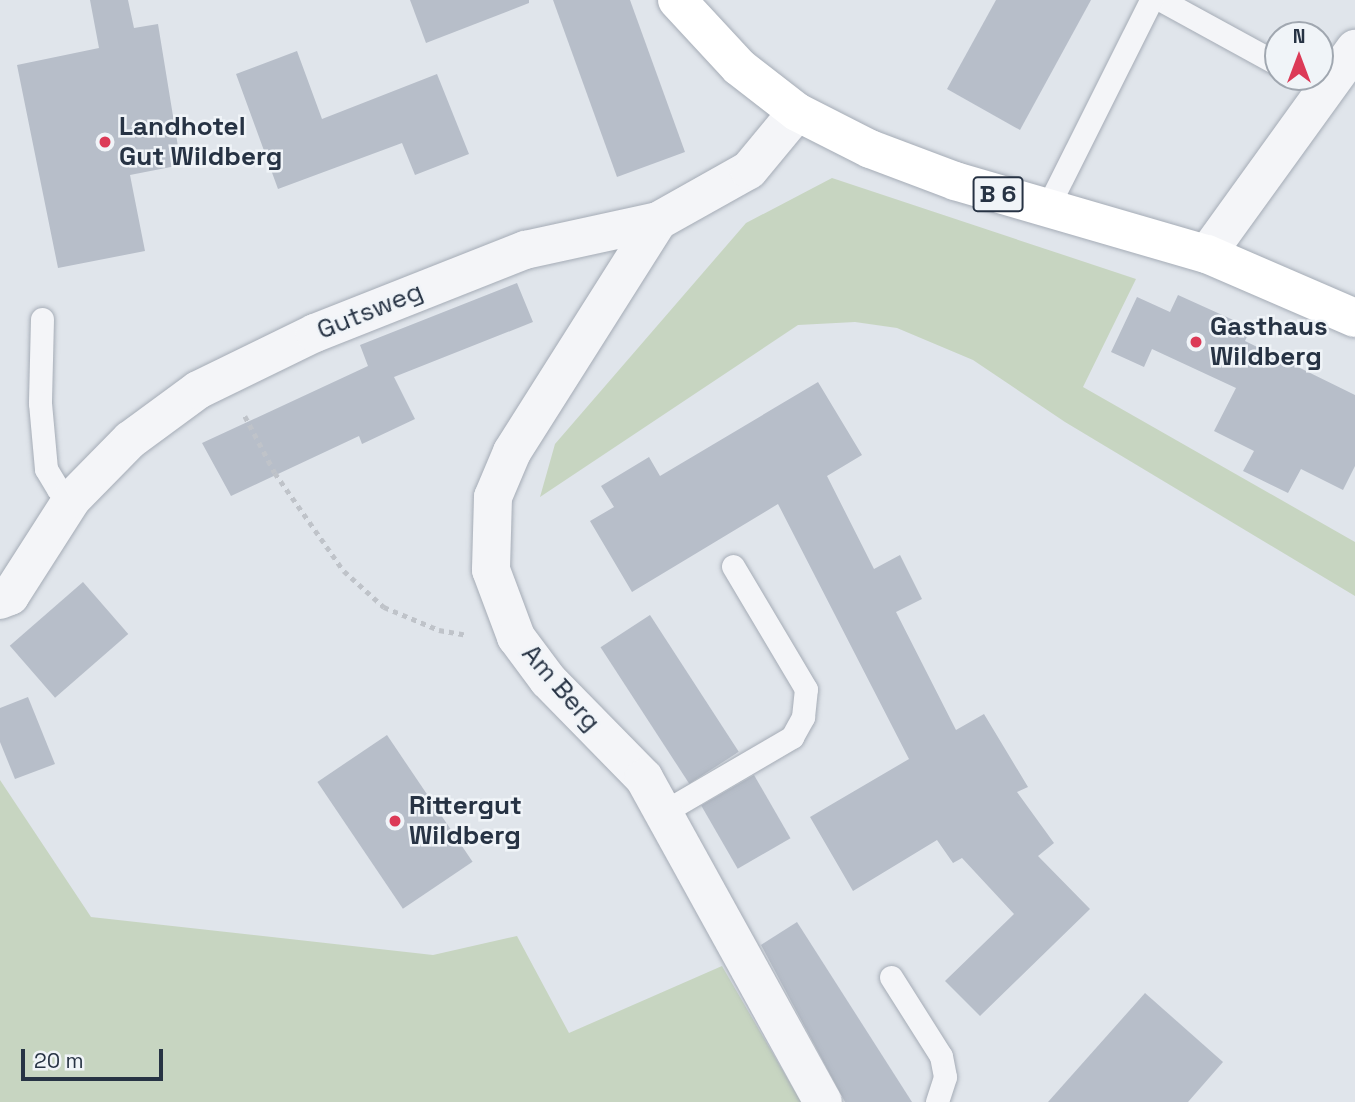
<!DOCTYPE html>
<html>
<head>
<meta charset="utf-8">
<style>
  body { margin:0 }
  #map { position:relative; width:1355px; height:1102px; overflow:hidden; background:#e0e5eb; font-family:"Space Grotesk",sans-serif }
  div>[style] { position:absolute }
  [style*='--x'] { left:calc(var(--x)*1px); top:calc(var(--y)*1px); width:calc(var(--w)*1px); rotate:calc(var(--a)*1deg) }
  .green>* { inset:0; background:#c7d5c1 }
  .building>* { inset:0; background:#b7bec9; transform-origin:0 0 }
  .path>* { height:4.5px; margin-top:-2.25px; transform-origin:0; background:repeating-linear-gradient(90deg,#bfc3c9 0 5px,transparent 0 10px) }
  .roads { filter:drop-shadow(0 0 2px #a5acb6) drop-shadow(0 0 2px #a5acb6) }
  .service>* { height:23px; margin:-11.5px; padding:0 11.5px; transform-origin:11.5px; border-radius:11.5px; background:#f4f5f8 }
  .minor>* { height:38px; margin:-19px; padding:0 19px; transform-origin:19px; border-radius:19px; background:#f4f5f8 }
  .primary>* { height:38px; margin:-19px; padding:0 19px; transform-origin:19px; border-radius:19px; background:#fff }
  .dots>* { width:19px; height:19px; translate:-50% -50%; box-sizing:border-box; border:4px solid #f0f4f8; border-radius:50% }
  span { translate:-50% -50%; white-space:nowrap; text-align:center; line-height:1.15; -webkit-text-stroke:5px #f0f4f8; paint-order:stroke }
  .shield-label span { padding:2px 5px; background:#f0f4f8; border:2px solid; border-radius:5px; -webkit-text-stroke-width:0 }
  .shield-label { font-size:24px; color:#273344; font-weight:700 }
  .poi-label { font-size:26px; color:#273344; font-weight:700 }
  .left { translate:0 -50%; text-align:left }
  .street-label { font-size:26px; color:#273344 }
  .north { position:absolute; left:1264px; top:21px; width:70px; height:70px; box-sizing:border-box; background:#f0f4f8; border:2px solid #a0a7b0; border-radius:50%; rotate:0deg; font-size:19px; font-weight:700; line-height:28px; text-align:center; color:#273344 }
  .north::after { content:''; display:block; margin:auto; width:24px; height:32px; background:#dc3a57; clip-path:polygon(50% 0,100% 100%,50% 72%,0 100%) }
  .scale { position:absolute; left:21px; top:1049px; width:142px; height:32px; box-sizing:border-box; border:4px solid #273344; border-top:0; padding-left:9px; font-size:21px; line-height:24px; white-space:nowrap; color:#273344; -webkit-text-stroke:5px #f0f4f8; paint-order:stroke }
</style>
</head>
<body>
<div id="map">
  <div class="green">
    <div style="clip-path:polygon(832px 178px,1136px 279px,1083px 387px,1355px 542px,1355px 596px,1065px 422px,973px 360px,897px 328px,855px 322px,798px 325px,540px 497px,555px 444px,746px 223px)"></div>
    <div style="clip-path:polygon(0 780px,91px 917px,433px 955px,517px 936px,569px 1033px,722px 966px,801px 1102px,0 1102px)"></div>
  </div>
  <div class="building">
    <div style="clip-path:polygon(90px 0,128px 0,134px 28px,158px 24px,181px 165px,130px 175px,145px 251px,58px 268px,17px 65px,99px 48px)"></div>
    <div style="clip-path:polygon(410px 0,529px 0,529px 3px,426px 43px)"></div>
    <div style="clip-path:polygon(553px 0,630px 0,685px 152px,617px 177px)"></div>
    <div style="clip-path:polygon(996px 0,1091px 0,1020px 130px,947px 89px)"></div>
    <div style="clip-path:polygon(297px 51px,322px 119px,437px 74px,469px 154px,415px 175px,402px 143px,278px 189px,236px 74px)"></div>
    <div style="clip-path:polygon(517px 283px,533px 322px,394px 377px,415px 419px,362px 444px,359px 436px,231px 496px,202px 443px,368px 366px,360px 345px)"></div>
    <div style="clip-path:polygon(1178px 295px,1251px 328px,1245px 341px,1355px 395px,1355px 466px,1343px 490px,1301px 469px,1288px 493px,1243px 471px,1254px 451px,1214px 431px,1236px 388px,1152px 349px,1144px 367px,1111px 352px,1137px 297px,1170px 312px)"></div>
    <div style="clip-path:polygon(818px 382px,862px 455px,827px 476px,874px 569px,900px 555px,922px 599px,896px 612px,956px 730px,984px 714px,1028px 787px,1017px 792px,1054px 843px,1038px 856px,1090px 909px,980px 1016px,945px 981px,1014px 914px,962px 858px,953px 863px,937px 840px,853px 891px,810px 817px,909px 759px,778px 504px,632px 592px,590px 521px,614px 507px,601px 486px,649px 457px,660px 476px)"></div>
    <div style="left:83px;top:582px;width:69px;height:97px;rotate:49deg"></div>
    <div style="left:650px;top:615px;width:163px;height:59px;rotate:57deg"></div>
    <div style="clip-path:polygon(28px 697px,55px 764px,15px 779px,0 742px,0 708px)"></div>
    <div style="left:387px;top:735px;width:153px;height:84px;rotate:56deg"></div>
    <div style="left:754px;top:775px;width:73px;height:61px;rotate:60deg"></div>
    <div style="clip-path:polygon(797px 922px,912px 1102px,845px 1102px,761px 945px)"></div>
    <div style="clip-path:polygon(1145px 993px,1223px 1062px,1188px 1102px,1048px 1102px)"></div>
  </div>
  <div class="path">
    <div style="--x:245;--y:416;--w:64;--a:62.2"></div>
    <div style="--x:275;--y:473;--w:120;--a:54.9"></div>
    <div style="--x:344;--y:571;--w:54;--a:42"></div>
    <div style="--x:384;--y:607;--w:60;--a:22.7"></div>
    <div style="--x:439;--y:630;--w:29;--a:10"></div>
  </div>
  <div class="roads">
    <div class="service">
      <div style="--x:1161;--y:0;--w:133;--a:28.7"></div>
      <div style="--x:1047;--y:208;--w:233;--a:-63.4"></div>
      <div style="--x:42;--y:319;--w:84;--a:91.4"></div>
      <div style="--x:40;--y:403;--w:66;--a:84.8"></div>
      <div style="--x:46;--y:469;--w:23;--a:59"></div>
      <div style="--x:58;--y:489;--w:17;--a:36"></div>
      <div style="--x:662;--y:813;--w:151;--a:-30.3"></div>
      <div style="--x:792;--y:737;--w:23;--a:-61"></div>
      <div style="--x:803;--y:717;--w:28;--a:-84"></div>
      <div style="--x:806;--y:689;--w:143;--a:-120.7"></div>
      <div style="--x:891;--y:977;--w:93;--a:57.7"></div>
      <div style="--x:941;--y:1056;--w:21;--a:79"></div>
      <div style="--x:945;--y:1077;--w:26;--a:108"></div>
    </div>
    <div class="minor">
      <div style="--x:658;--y:221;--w:273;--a:122.3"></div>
      <div style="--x:512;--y:452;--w:49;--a:112.9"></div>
      <div style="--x:493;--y:497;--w:73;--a:91.6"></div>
      <div style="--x:491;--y:570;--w:72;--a:69.5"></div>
      <div style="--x:516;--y:637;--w:54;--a:53.3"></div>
      <div style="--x:548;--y:680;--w:137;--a:45.6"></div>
      <div style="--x:644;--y:778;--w:370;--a:61.1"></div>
      <div style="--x:1207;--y:254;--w:253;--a:-54.2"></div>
      <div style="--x:0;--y:600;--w:11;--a:-22"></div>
      <div style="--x:10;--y:596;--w:115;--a:-57.4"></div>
      <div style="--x:72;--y:499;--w:83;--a:-45.5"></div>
      <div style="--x:130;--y:440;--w:84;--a:-36.3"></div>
      <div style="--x:198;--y:390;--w:130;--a:-26"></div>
      <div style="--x:315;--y:333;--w:226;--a:-21.6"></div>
      <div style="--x:525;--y:250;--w:136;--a:-12.3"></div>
      <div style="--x:658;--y:221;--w:104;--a:-29.3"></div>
      <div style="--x:749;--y:170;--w:75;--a:-50.4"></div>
    </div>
    <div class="primary">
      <div style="--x:677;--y:0;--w:91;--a:47.2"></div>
      <div style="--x:739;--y:67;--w:73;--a:37.8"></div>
      <div style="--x:797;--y:112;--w:82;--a:26.9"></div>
      <div style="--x:870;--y:149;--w:91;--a:20.6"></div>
      <div style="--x:955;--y:181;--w:262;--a:16.2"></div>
      <div style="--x:1207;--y:254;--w:161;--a:23.4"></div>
    </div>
  </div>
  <div class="dots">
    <div style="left:105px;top:142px;background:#dc3a57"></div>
    <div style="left:1196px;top:342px;background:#dc3a57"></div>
    <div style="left:395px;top:821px;background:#dc3a57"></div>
  </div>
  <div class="shield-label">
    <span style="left:998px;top:194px">B 6</span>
  </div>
  <div class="poi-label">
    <span class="left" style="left:119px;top:142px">Landhotel<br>Gut Wildberg</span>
    <span class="left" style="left:1210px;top:342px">Gasthaus<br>Wildberg</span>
    <span class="left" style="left:409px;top:821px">Rittergut<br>Wildberg</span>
  </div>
  <div class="street-label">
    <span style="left:370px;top:311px;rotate:-22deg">Gutsweg</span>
    <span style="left:561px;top:688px;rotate:49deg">Am Berg</span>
  </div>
  <div class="north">N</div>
  <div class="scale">20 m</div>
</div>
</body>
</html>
